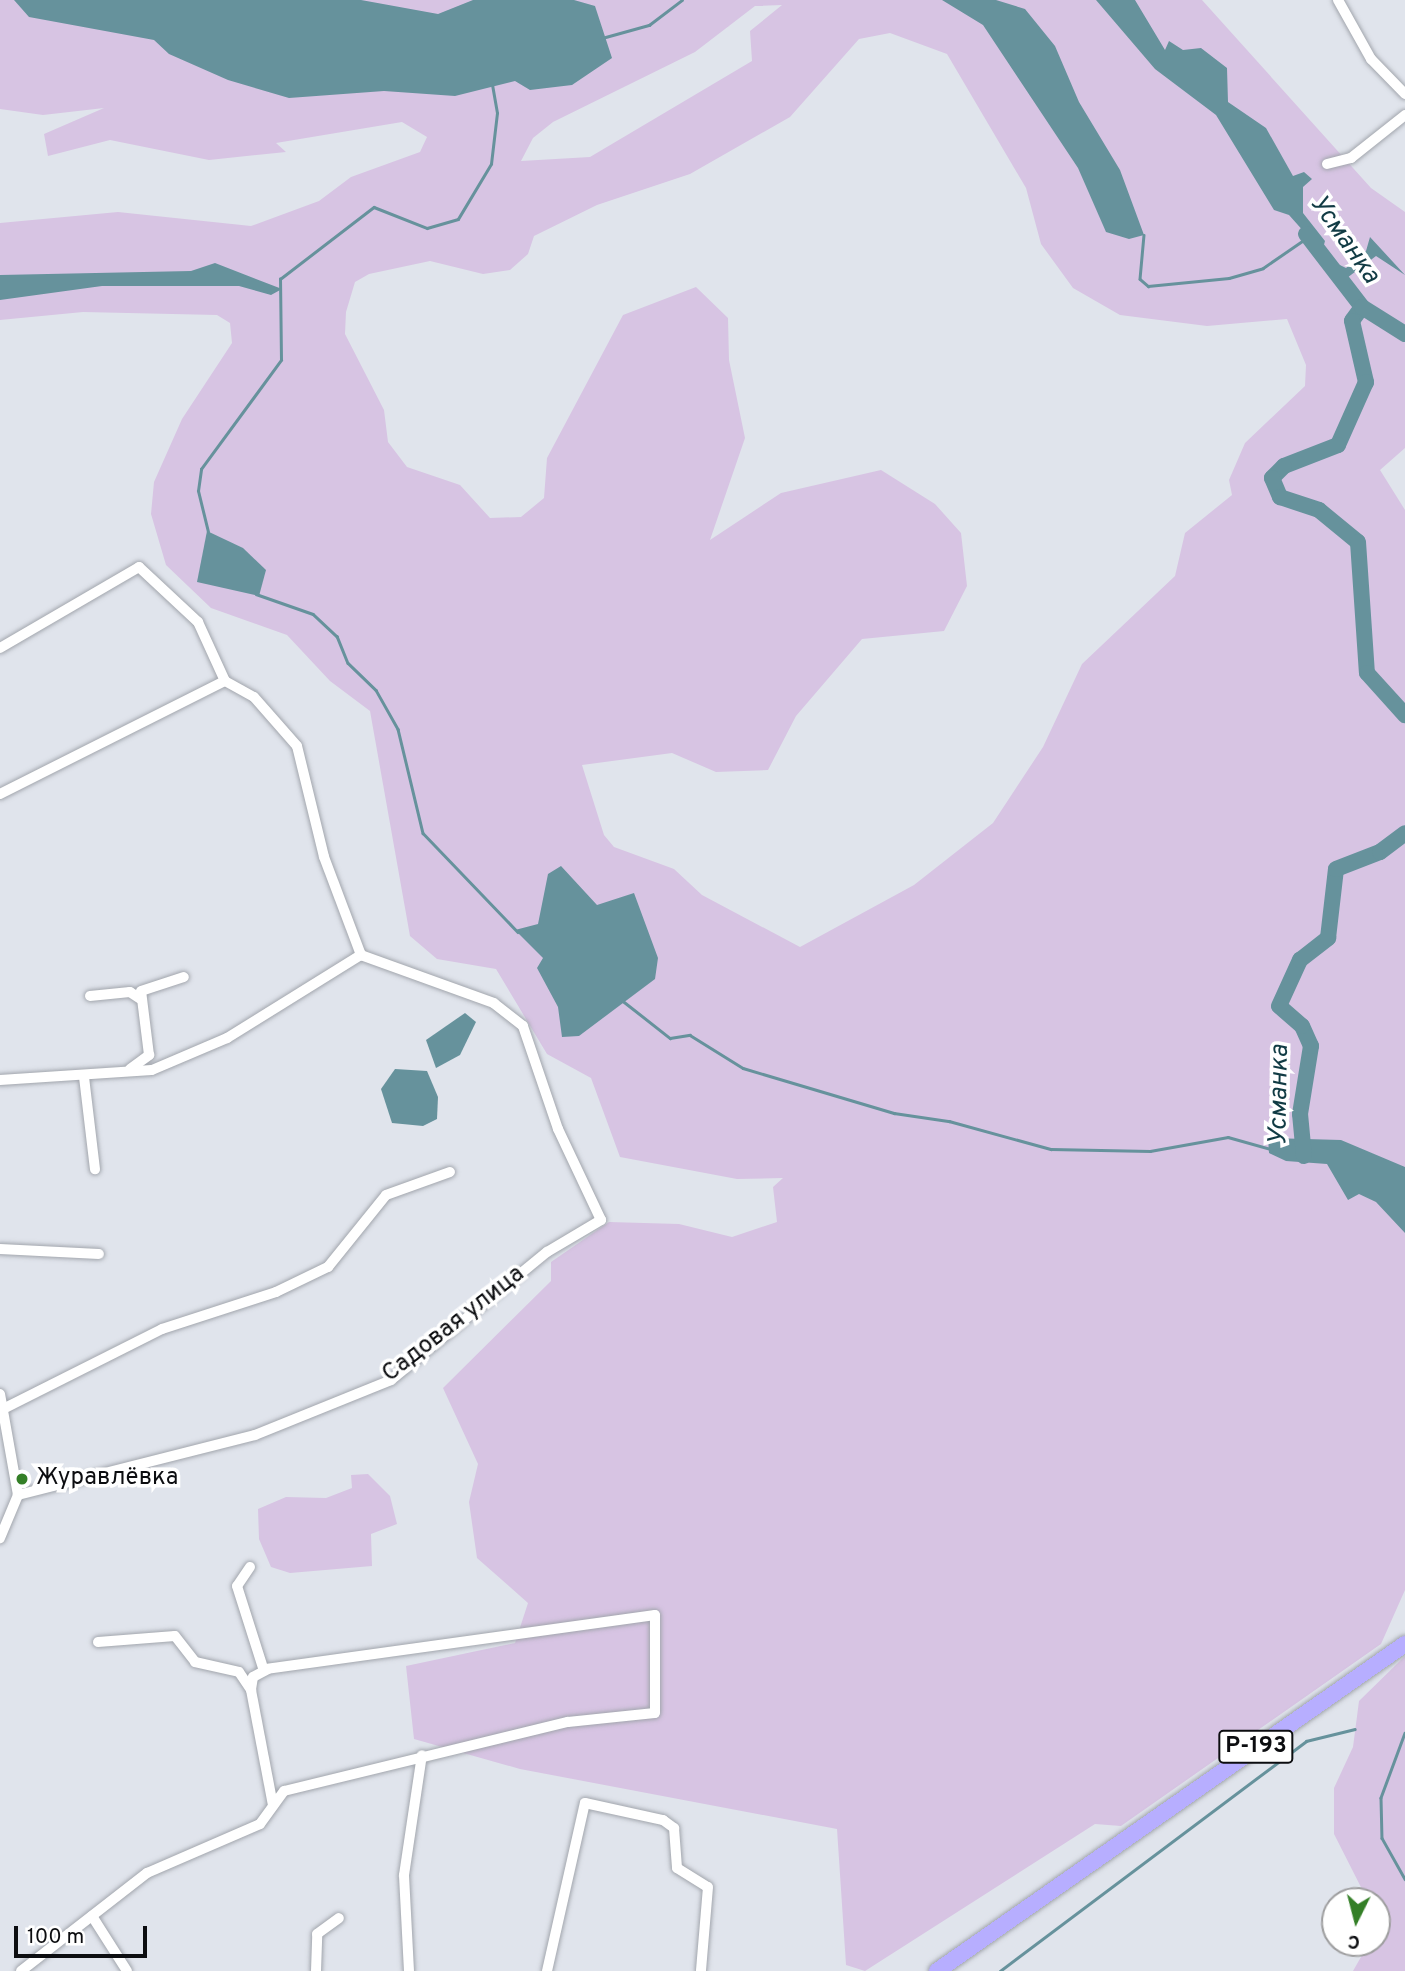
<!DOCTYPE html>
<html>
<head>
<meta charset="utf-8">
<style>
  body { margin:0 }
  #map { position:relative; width:1405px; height:1971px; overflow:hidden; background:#e0e4ec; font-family:Overpass,sans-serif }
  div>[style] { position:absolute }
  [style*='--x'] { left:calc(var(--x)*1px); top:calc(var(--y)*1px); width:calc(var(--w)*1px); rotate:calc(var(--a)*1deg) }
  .green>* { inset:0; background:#d7c4e3 }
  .water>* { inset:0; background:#66929c }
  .stream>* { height:2.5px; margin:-1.25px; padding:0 1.25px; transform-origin:1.25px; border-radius:1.25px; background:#66929c }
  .river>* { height:16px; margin:-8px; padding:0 8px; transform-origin:8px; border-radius:8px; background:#66929c }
  .roads { filter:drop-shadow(0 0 2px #a2a6ad) drop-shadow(0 0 2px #a2a6ad) }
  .minor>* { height:10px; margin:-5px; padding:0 5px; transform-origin:5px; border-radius:5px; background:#fff }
  .highway>* { height:16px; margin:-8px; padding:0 8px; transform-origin:8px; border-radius:8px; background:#b7aeff }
  .dots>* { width:19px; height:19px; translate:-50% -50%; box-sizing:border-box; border:4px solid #fff; border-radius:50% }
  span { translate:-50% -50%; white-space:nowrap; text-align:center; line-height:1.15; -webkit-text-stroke:7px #fff; paint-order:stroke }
  .shield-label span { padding:2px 5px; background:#fff; border:2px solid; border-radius:5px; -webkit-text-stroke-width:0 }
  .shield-label { font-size:23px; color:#0c0d10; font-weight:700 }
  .street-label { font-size:24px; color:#0c0d10 }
  .poi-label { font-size:24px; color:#0c0d10 }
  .left { translate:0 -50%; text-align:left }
  .water-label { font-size:26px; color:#113b44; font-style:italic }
  .north { position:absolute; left:1321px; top:1887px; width:70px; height:70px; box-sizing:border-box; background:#fff; border:2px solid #9e9e9f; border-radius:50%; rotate:186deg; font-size:19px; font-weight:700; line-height:28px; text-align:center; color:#0c0d10 }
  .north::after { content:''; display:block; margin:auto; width:24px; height:32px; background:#347f27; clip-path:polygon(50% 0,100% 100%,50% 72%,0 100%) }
  .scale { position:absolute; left:14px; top:1926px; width:133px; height:32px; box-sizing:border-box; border:4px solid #0c0d10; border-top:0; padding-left:9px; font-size:21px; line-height:24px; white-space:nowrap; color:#0c0d10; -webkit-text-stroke:5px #fff; paint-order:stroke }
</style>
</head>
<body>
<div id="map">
  <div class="green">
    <div style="clip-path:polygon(evenodd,0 0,1202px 0,1371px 188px,1405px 212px,1405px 448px,1380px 470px,1405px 510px,1405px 1590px,1381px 1644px,1121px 1826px,1095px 1824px,865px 1971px,846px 1965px,837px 1829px,520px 1769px,414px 1739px,406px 1666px,515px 1643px,528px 1603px,477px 1558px,469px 1502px,478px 1464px,443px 1388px,551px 1281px,551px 1262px,609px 1222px,679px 1224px,732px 1237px,777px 1222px,773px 1187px,783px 1178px,737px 1179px,620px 1157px,591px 1078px,547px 1054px,496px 969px,437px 959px,410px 936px,370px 711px,330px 681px,287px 635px,211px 608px,166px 565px,151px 514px,154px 482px,182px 419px,232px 343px,230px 323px,217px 315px,83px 312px,0 320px,0 223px,118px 212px,251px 226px,319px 201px,351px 177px,420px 152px,427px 137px,402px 122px,276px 143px,286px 152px,209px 160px,110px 140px,48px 156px,44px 134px,104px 108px,43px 115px,0 109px,0 0,782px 5px,750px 31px,752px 61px,590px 157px,521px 161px,533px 138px,553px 122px,695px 52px,755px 6px,782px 5px,0 0,890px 33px,947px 54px,1026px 188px,1041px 244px,1073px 288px,1120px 315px,1207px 326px,1287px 319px,1306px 365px,1305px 386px,1245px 443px,1229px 480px,1232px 495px,1185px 533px,1175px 576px,1082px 664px,1043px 747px,993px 823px,914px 885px,800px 947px,702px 895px,674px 869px,614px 847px,604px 835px,582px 765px,672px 753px,716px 772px,768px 770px,796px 716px,862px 639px,944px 631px,967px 586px,961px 533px,935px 504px,881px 470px,781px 493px,710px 540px,745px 438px,729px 360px,728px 318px,696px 287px,623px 315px,547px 458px,544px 498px,521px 517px,490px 518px,460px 485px,407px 467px,388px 442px,384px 410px,345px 334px,346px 312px,355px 282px,369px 274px,430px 261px,483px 274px,510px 270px,528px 254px,534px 236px,597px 205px,690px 174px,790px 117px,859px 39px,890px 33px)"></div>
    <div style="clip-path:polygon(368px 1474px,390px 1496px,397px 1524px,371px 1534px,372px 1566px,290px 1573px,271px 1567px,259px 1539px,258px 1509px,286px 1497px,326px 1498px,352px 1488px,351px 1475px)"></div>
    <div style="clip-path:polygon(1405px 1656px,1405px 1971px,1353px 1971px,1369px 1943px,1377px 1943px,1377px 1901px,1368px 1901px,1334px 1834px,1334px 1788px,1353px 1747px,1359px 1701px)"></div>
  </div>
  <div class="water">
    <div style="clip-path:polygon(14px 0,361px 0,438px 14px,473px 0,574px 0,595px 6px,612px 58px,572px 85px,530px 90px,515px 81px,455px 96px,384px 91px,289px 98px,228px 80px,169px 54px,154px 40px,29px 17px)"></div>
    <div style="clip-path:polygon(942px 0,996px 0,1025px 9px,1055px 46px,1079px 102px,1120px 170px,1144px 235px,1129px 239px,1106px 232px,1078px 168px,983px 25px)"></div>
    <div style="clip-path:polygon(1096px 0,1135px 0,1165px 50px,1169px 41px,1183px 50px,1201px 48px,1227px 68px,1228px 102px,1266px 128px,1293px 176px,1304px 172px,1312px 179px,1303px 187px,1303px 213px,1325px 241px,1322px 252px,1289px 215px,1274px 210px,1216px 115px,1155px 69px)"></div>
    <div style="clip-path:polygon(1370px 237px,1405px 275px,1376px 256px,1339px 284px,1315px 253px,1346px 268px,1366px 251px)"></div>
    <div style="clip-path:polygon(215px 263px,282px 289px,271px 295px,239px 286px,102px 286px,0 300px,0 275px,191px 271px)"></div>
    <div style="clip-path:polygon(207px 531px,243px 548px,266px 570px,259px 596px,197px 582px)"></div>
    <div style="clip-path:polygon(561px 866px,597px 905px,634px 893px,658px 958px,655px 979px,579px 1036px,562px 1037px,558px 1007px,537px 968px,543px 958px,515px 930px,538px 924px,548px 874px)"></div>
    <div style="clip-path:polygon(465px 1013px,476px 1022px,460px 1055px,436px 1068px,426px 1040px)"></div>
    <div style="clip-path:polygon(395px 1069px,427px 1071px,438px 1097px,437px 1119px,423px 1126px,392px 1123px,381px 1089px)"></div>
    <div style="clip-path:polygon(1268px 1138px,1341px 1140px,1405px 1167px,1405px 1233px,1376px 1202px,1359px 1194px,1348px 1200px,1327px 1164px,1286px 1161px,1269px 1153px)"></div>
  </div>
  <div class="stream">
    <div style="--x:602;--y:38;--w:49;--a:-15.5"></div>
    <div style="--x:649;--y:25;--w:41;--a:-37.1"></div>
    <div style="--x:1144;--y:235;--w:44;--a:95.2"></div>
    <div style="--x:1140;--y:279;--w:11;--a:41"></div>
    <div style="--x:1148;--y:286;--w:81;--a:-5.6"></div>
    <div style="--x:1229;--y:278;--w:35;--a:-16"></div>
    <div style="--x:1263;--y:268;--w:55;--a:-34.6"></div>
    <div style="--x:208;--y:532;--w:42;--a:-103.7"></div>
    <div style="--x:198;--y:491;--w:22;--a:-82"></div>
    <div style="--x:201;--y:469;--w:135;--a:-53.7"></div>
    <div style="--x:281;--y:360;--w:81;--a:-90.7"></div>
    <div style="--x:280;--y:279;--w:118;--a:-37.5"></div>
    <div style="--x:374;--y:207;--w:57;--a:21.6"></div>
    <div style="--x:427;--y:228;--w:32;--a:-16"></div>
    <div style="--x:458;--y:219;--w:64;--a:-59"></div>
    <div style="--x:491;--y:164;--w:51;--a:-83.3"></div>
    <div style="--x:497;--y:113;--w:27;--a:-100"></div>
    <div style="--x:256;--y:594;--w:60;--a:19.3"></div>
    <div style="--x:313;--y:614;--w:33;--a:43"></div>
    <div style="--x:337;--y:636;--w:29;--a:68"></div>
    <div style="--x:348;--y:663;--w:39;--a:44"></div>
    <div style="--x:376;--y:690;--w:45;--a:60.6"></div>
    <div style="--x:398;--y:729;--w:107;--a:76.5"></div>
    <div style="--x:423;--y:833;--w:137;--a:46.2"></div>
    <div style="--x:623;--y:1001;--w:60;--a:38.2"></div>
    <div style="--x:670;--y:1038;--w:20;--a:-9"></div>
    <div style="--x:690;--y:1035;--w:62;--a:31.9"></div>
    <div style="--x:743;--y:1068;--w:158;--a:16.6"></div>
    <div style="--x:894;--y:1113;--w:56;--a:8.3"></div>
    <div style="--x:949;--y:1121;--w:106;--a:15.4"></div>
    <div style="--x:1051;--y:1149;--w:99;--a:1.2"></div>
    <div style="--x:1150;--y:1151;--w:79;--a:-10.2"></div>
    <div style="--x:1228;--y:1137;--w:45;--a:15.6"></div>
    <div style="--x:1405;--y:1733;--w:69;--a:110.3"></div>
    <div style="--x:1381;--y:1798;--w:40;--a:88.6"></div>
    <div style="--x:1382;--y:1838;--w:47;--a:60.7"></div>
    <div style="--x:1000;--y:1971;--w:383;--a:-36.9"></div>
    <div style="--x:1306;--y:1741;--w:50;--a:-13.8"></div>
  </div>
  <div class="river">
    <div style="--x:1306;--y:234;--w:92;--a:52.5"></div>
    <div style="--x:1362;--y:307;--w:17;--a:126"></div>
    <div style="--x:1352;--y:321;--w:63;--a:77.1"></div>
    <div style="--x:1366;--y:382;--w:69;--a:114"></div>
    <div style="--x:1338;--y:445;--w:58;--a:158.7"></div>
    <div style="--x:1284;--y:466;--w:17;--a:135"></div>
    <div style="--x:1272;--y:478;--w:21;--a:67"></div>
    <div style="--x:1280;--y:497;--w:41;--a:18.4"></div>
    <div style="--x:1319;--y:510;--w:50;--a:39.4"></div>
    <div style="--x:1358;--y:542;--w:131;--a:86.1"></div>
    <div style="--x:1367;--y:673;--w:57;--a:47.9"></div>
    <div style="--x:1362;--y:307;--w:51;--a:32.1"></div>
    <div style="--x:1304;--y:1156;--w:42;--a:-95.4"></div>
    <div style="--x:1300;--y:1114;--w:69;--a:-80.8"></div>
    <div style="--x:1311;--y:1046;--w:22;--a:-114"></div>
    <div style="--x:1302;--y:1026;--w:30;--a:-139"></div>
    <div style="--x:1279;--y:1006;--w:51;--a:-65.5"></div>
    <div style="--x:1300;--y:960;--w:36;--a:-38"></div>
    <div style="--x:1328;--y:938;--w:69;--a:-83.4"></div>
    <div style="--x:1336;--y:869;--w:47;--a:-21.1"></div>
    <div style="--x:1380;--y:852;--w:31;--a:-37"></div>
  </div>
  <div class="roads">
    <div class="minor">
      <div style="--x:1338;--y:0;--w:68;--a:60.8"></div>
      <div style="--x:1371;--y:59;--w:49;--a:45.8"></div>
      <div style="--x:1327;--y:164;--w:25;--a:-14"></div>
      <div style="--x:1351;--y:158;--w:69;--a:-38.5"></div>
      <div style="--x:0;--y:648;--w:161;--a:-30.2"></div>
      <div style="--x:139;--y:567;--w:81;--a:43"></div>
      <div style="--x:198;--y:622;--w:65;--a:65.4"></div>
      <div style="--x:225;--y:681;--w:33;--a:29"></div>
      <div style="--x:254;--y:697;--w:65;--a:48.7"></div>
      <div style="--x:297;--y:746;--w:114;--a:76.3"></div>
      <div style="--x:324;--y:857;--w:105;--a:69.3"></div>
      <div style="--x:0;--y:794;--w:252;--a:-26.7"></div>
      <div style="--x:90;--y:996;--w:40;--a:-5.7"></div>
      <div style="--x:130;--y:992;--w:11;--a:34"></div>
      <div style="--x:130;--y:1069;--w:24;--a:-36"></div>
      <div style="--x:149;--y:1055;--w:64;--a:-97.1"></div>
      <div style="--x:141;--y:991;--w:45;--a:-18"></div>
      <div style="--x:84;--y:1077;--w:93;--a:83.2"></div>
      <div style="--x:0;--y:1080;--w:152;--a:-3.8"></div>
      <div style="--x:152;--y:1070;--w:82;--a:-23.1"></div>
      <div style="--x:227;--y:1038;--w:158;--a:-31.8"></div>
      <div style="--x:0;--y:1249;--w:99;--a:2.9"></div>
      <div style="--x:0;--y:1394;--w:103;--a:79.9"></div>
      <div style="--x:18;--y:1495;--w:47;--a:112.7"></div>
      <div style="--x:1;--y:1410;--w:180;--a:-26.7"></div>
      <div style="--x:162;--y:1329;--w:120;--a:-18"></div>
      <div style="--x:276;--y:1292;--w:58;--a:-25.7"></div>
      <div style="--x:328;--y:1267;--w:92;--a:-51.1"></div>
      <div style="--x:386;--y:1195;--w:68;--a:-19.8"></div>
      <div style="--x:18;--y:1495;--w:244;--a:-14.2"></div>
      <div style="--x:255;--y:1435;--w:147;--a:-22"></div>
      <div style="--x:391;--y:1380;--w:202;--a:-39.4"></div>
      <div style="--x:547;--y:1252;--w:63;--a:-30.7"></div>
      <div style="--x:601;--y:1220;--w:101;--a:-115.3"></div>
      <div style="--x:558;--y:1129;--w:109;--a:-108.8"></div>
      <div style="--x:523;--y:1026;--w:37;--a:-142"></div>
      <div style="--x:494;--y:1003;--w:141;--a:-160.2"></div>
      <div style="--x:250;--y:1567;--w:23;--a:124"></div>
      <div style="--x:237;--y:1586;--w:89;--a:72.4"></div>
      <div style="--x:98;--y:1642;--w:77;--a:-4.5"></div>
      <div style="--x:175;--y:1636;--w:33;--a:52"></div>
      <div style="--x:195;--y:1662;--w:45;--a:12.8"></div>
      <div style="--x:239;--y:1672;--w:22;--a:56"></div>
      <div style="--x:251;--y:1690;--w:117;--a:79.2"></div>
      <div style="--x:92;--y:1916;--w:65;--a:57.5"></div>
      <div style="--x:21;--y:1971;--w:160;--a:-37.9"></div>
      <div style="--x:147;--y:1873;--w:123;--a:-23.4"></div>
      <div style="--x:260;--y:1824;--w:41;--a:-54"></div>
      <div style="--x:284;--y:1791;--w:292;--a:-13.7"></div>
      <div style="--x:568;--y:1722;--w:87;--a:-5.9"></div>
      <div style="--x:655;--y:1713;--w:98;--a:-90"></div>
      <div style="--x:655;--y:1615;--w:391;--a:172.1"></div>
      <div style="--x:268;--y:1669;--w:17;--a:152"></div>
      <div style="--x:253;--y:1677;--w:13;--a:99"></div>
      <div style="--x:316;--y:1971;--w:37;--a:-88"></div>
      <div style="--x:317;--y:1934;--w:27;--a:-36"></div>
      <div style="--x:409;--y:1971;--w:96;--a:-93"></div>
      <div style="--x:404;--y:1875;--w:121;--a:-81.5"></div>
      <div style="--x:547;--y:1971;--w:172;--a:-77.3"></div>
      <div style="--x:585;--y:1803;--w:80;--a:12.3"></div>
      <div style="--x:663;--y:1820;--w:14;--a:36"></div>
      <div style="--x:674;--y:1828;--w:40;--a:85.7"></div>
      <div style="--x:677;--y:1868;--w:36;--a:32"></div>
      <div style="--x:708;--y:1887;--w:84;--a:94.8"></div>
    </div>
    <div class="highway">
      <div style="--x:937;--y:1971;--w:571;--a:-34.94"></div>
    </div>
  </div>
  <div class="dots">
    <div style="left:22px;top:1479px;background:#347f27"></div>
  </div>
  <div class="shield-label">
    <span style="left:1256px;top:1747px">Р-193</span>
  </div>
  <div class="street-label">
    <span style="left:454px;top:1325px;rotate:-38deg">Садовая улица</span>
  </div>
  <div class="poi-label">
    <span class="left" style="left:36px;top:1479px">Журавлёвка</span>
  </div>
  <div class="water-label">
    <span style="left:1344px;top:240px;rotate:55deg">Усманка</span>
    <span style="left:1280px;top:1095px;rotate:-89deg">Усманка</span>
  </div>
  <div class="north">С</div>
  <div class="scale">100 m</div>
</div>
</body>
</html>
